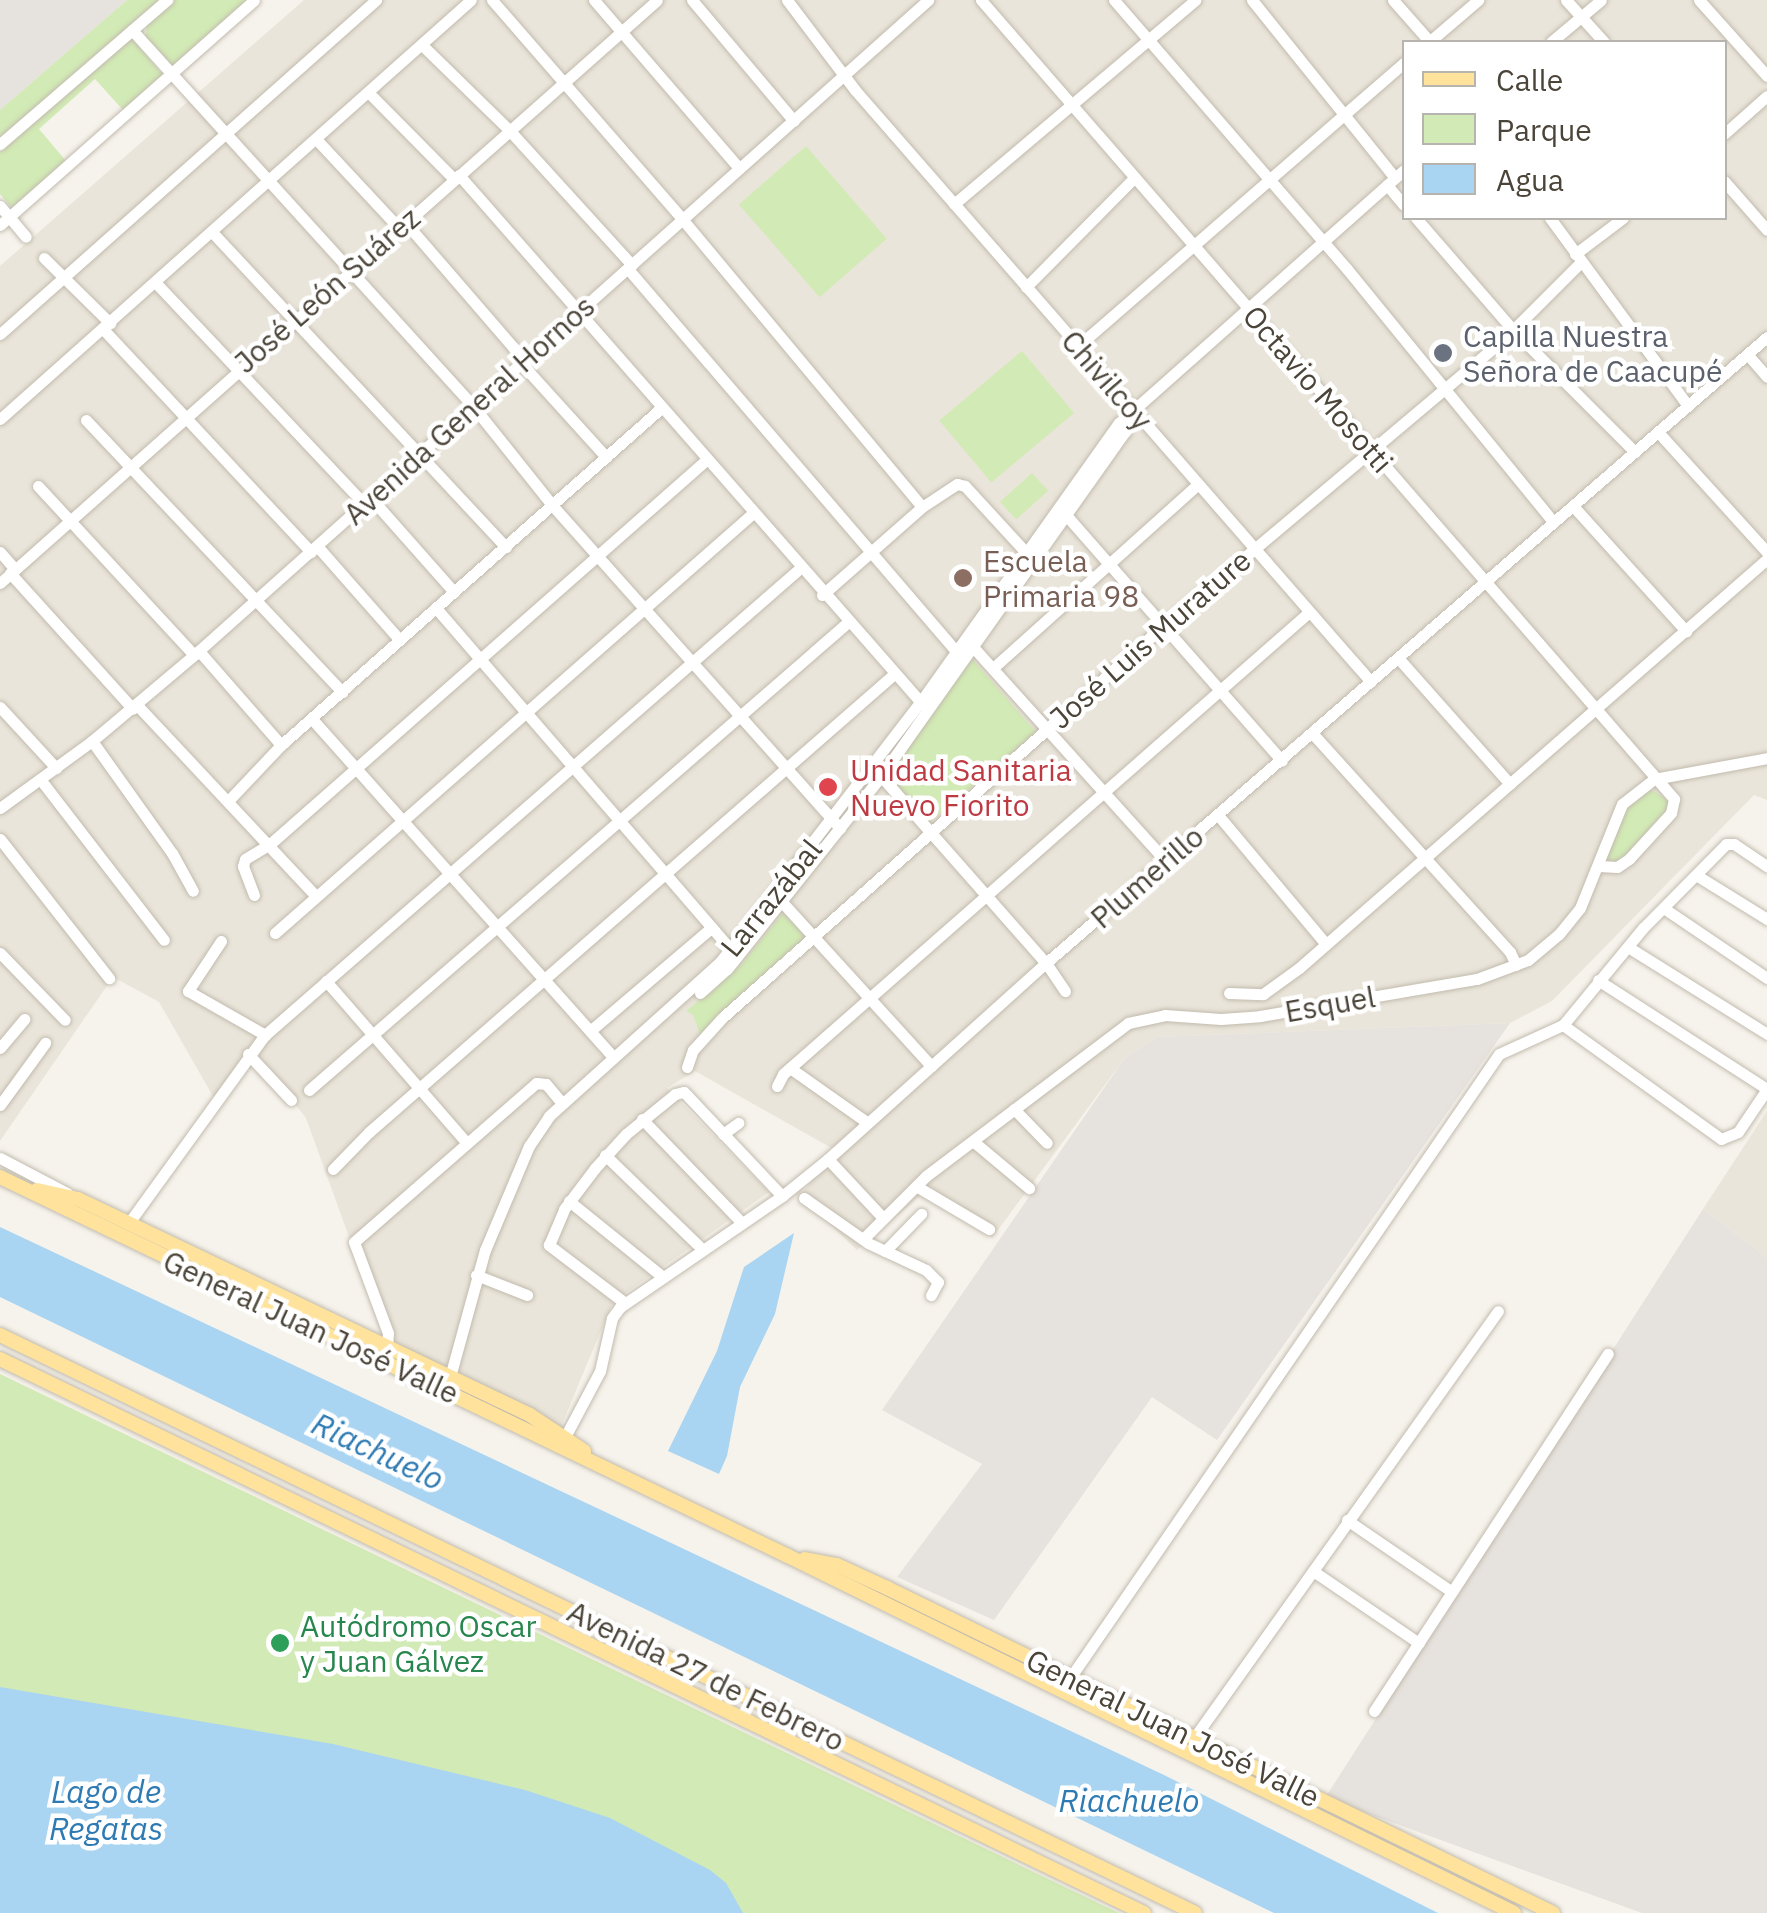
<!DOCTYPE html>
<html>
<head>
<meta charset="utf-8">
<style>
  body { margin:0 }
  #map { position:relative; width:1767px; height:1913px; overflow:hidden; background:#f6f3ec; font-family:"IBM Plex Sans",sans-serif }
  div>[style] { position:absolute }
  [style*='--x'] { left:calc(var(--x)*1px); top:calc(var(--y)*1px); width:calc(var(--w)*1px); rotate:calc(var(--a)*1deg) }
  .residential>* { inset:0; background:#eae5da }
  .industrial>* { inset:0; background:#e6e2dd }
  .green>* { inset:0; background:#d2eab5; transform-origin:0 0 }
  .water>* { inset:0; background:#a9d4f2 }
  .roads { filter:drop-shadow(0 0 2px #c2bbae) drop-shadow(0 0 2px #c2bbae) }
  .minor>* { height:11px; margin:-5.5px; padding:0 5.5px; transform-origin:5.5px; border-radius:5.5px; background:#fff }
  .major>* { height:14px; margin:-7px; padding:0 7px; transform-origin:7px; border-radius:7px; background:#ffe39c }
  .dots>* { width:28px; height:28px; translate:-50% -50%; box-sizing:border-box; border:5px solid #fff; border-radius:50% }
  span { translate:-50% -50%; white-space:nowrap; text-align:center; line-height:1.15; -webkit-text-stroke:9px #fff; paint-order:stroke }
  .street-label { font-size:30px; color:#4b4439 }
  .worship-label { font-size:30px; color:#5b616d }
  .left { translate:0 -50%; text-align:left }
  .education-label { font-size:30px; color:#785e54 }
  .health-label { font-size:30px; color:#be3a42 }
  .leisure-label { font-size:30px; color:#27864d }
  .water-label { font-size:32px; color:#2e7ab2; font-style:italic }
  .legend { position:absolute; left:1402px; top:40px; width:325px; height:180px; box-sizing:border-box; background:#fff; border:2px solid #b7b4b0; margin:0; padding:12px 18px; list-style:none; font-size:30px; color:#4b4439 }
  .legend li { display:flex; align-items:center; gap:20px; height:50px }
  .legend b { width:50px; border:2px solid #b7b4b0 }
</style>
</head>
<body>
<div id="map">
  <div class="residential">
    <div style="clip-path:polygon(evenodd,304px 0,1767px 0,1767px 800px,1754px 795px,1552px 1001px,1510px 1023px,1157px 1037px,1124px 1059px,992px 1238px,931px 1187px,857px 1250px,800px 1196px,835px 1150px,695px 1071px,667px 1088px,769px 1192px,613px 1302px,557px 1436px,388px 1345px,306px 1118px,250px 1047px,214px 1098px,159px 1002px,113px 977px,0 1141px,0 266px,304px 0,1404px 42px,1724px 42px,1724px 218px,1404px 218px,1404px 42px)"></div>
    <div style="clip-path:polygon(1767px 1111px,1767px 1258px,1703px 1209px)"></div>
  </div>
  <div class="industrial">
    <div style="clip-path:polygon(0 0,127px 0,0 110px)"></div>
    <div style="clip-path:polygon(1510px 1023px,1217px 1440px,1152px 1397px,994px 1620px,897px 1577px,982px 1464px,882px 1410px,1124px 1059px,1157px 1037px)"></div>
    <div style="clip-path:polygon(1703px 1209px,1767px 1258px,1767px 1913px,1642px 1913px,1325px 1798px)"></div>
  </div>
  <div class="green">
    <div style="clip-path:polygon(127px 0,160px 0,0 138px,0 110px)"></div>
    <div style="clip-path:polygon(175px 0,247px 0,171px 67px,145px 37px,147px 25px)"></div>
    <div style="clip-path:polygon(131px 37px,163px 75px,123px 110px,95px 79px,39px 129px,66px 161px,12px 208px,0 194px,0 152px)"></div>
    <div style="left:806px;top:146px;width:123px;height:89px;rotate:49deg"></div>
    <div style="left:1022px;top:351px;width:81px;height:108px;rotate:50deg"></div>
    <div style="left:1032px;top:473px;width:24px;height:43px;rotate:48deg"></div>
    <div style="clip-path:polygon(972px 659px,1036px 732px,928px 824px,887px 782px,886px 771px)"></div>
    <div style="clip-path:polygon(1652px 790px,1672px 803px,1669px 808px,1625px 857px,1616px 862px,1606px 859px,1614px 823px,1630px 802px)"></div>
    <div style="clip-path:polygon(783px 913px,807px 938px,700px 1034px,693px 1015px,686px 1011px,741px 965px)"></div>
    <div style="clip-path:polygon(0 1374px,1119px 1913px,0 1913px)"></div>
  </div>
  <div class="water">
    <div style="clip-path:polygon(0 1227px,1164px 1775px,1438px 1913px,1274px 1913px,0 1297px)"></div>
    <div style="clip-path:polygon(794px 1233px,775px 1314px,740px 1387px,727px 1456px,719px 1474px,668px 1451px,717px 1351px,744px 1267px)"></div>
    <div style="clip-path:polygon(0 1687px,333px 1744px,525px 1790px,610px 1818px,710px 1870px,726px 1883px,743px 1913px,0 1913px)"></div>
  </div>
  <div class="roads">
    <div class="minor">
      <div style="--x:492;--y:0;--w:291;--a:49"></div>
      <div style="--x:683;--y:220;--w:373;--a:50.2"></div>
      <div style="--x:594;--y:0;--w:222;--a:49.2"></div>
      <div style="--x:692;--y:0;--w:158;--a:49.9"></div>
      <div style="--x:787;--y:0;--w:113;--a:52.9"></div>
      <div style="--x:855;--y:90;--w:785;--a:48.92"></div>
      <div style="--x:981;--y:0;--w:1058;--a:49.06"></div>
      <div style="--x:1674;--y:799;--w:14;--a:102"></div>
      <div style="--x:1671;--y:813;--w:62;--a:132.4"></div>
      <div style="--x:1629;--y:859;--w:14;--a:146"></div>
      <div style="--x:1617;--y:867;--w:18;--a:-177"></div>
      <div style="--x:1114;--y:0;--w:356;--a:49.1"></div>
      <div style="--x:1347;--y:269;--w:326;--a:50.8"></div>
      <div style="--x:1252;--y:0;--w:228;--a:51.2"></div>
      <div style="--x:1393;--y:0;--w:56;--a:48.6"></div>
      <div style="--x:1566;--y:0;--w:57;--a:47.9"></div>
      <div style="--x:1699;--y:0;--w:102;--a:48.2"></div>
      <div style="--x:132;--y:30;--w:508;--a:47.79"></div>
      <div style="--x:473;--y:406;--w:127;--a:51.4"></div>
      <div style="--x:552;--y:505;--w:433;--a:48.3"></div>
      <div style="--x:1429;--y:42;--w:65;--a:-40.6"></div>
      <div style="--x:1551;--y:42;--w:65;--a:-40"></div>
      <div style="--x:422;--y:45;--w:123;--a:44.3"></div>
      <div style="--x:510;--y:131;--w:181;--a:47.7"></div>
      <div style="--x:369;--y:93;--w:121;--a:45.3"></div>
      <div style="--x:1724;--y:134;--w:57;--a:-41.5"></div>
      <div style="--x:316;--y:139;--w:122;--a:47"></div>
      <div style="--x:0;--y:144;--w:221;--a:-40.8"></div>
      <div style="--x:459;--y:175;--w:707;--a:48.78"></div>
      <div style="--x:1724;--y:181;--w:65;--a:48.7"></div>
      <div style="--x:1387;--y:185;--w:26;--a:50"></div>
      <div style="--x:954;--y:204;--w:316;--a:-40.2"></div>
      <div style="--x:0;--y:206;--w:40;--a:50"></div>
      <div style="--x:1416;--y:218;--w:147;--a:49.1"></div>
      <div style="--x:1512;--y:329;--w:174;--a:45"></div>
      <div style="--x:1550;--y:218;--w:233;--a:53.7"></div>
      <div style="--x:405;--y:222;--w:165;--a:49.2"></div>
      <div style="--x:513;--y:347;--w:30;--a:57"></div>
      <div style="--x:529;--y:372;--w:115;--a:47.8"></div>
      <div style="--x:0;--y:225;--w:339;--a:-41.5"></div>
      <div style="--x:212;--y:232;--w:431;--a:47"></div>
      <div style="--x:1575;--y:254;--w:60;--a:-36.9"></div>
      <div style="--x:44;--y:258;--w:93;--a:44.6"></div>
      <div style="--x:628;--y:269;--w:511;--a:49.36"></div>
      <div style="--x:155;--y:282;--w:303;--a:46.7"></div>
      <div style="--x:1026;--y:287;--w:153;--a:-45.3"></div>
      <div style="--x:103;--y:329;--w:305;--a:47"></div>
      <div style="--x:0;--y:334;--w:503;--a:-41.61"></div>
      <div style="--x:1078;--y:346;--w:432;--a:-41"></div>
      <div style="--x:1748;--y:355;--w:29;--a:49"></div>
      <div style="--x:0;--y:419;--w:630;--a:-41.66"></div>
      <div style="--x:86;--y:420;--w:374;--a:46.7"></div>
      <div style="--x:1658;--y:432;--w:162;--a:47.8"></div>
      <div style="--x:38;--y:486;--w:230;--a:47.3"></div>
      <div style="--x:370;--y:497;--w:127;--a:48.5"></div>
      <div style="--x:1573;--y:506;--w:169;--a:47.9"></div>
      <div style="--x:1066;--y:515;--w:327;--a:48.7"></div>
      <div style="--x:317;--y:546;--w:125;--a:48.6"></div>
      <div style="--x:0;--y:552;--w:23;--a:49"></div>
      <div style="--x:10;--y:573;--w:183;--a:47.9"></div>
      <div style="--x:0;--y:583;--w:878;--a:-41.58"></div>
      <div style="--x:822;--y:595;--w:133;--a:-41.3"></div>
      <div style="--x:922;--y:507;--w:42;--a:-33.3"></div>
      <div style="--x:957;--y:484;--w:8;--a:14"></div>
      <div style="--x:965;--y:486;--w:98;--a:47.5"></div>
      <div style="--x:436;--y:608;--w:456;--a:49.2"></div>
      <div style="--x:973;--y:647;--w:287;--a:48"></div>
      <div style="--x:199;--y:651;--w:125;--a:48.9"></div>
      <div style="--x:1399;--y:659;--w:167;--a:48.4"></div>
      <div style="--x:993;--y:668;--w:275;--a:-41.9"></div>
      <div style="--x:137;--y:705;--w:262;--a:46.9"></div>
      <div style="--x:0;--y:707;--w:83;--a:47.4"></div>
      <div style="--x:312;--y:719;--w:453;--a:48.3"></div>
      <div style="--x:1313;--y:734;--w:294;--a:47.9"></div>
      <div style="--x:1510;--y:952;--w:14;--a:65"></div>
      <div style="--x:92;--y:741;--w:138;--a:54.5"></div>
      <div style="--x:172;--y:853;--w:43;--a:61.1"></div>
      <div style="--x:881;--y:776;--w:249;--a:48.6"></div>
      <div style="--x:1046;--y:963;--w:34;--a:56"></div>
      <div style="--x:40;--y:779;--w:203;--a:52.4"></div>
      <div style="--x:229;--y:800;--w:76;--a:-46.6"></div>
      <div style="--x:281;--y:745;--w:506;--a:-41.56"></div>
      <div style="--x:0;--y:808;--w:114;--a:-36.1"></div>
      <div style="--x:92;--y:741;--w:133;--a:-40.1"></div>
      <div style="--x:194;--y:655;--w:984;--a:-41.74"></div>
      <div style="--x:1218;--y:815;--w:167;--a:50.1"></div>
      <div style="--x:0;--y:839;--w:177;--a:51.9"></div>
      <div style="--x:1696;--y:875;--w:84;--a:31.8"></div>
      <div style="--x:254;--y:895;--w:31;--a:-111"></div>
      <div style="--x:243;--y:866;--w:7;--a:-74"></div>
      <div style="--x:245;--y:859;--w:29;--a:-31"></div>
      <div style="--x:270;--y:844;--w:580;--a:-41.36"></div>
      <div style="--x:782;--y:902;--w:222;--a:47.7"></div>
      <div style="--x:1665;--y:909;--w:123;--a:34.1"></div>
      <div style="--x:275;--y:933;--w:635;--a:-41.3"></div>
      <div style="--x:221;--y:941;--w:60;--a:123.4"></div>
      <div style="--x:188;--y:991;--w:89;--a:29.7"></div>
      <div style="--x:1628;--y:947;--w:164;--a:32"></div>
      <div style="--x:0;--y:953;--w:93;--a:45.9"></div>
      <div style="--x:326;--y:981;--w:213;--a:49"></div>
      <div style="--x:700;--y:993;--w:36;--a:-42"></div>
      <div style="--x:727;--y:969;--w:247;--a:-51.4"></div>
      <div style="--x:881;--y:776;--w:422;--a:-54.7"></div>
      <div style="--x:1125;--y:432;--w:22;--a:-69"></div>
      <div style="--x:1229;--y:993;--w:34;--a:2"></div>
      <div style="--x:1263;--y:994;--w:44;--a:-35.8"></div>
      <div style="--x:1299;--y:968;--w:622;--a:-41.15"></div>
      <div style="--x:1563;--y:1025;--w:195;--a:35.8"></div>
      <div style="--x:1721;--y:1139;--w:18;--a:-22"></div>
      <div style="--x:1738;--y:1132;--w:52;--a:-56"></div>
      <div style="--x:1767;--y:1089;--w:201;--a:-147.2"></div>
      <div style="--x:590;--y:1031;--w:160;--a:-40.4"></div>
      <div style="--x:0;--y:1048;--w:38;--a:-50"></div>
      <div style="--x:248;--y:1054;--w:63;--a:46.9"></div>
      <div style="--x:687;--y:1067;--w:18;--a:-71"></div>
      <div style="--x:693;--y:1050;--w:43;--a:-47.8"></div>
      <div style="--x:722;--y:1018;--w:590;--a:-41.63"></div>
      <div style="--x:1163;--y:626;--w:449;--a:-40.1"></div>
      <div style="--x:1506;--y:337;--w:106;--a:-45"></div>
      <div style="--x:790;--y:1068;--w:95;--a:35.2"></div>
      <div style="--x:777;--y:1086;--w:13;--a:-63"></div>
      <div style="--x:783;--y:1074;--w:700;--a:-41.29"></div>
      <div style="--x:309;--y:1090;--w:712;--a:-40.96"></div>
      <div style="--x:0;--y:1105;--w:77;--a:-54"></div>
      <div style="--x:1014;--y:1109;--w:47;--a:45.9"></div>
      <div style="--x:642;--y:1119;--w:144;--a:46.1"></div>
      <div style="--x:723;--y:1134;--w:19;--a:-36"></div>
      <div style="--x:974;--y:1142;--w:72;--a:39.9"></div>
      <div style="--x:605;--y:1155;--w:136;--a:44.1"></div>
      <div style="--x:0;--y:1158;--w:76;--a:27.6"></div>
      <div style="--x:828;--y:1159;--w:79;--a:47"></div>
      <div style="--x:333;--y:1169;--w:52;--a:-45.8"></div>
      <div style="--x:369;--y:1132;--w:695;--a:-41.09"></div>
      <div style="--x:916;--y:1186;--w:85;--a:30.5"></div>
      <div style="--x:804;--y:1198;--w:78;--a:35.1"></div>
      <div style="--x:868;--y:1243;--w:64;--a:25"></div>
      <div style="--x:926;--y:1270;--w:17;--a:45"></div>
      <div style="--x:938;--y:1282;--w:15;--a:118"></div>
      <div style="--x:569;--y:1201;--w:121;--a:39"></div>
      <div style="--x:128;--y:1224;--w:233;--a:-54.1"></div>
      <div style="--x:265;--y:1035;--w:709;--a:-41.11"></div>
      <div style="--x:863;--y:1239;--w:89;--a:-45"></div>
      <div style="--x:926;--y:1176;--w:253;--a:-37.1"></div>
      <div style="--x:1128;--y:1023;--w:38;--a:-12"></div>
      <div style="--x:1165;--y:1015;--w:56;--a:4.1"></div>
      <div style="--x:1221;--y:1019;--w:39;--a:-4"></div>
      <div style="--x:1260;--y:1016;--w:220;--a:-9.7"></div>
      <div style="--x:1477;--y:979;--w:54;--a:-20.4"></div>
      <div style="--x:1528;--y:960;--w:40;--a:-40"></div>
      <div style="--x:1559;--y:934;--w:33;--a:-51"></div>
      <div style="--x:1580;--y:908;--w:112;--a:-68"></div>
      <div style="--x:1622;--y:804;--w:41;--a:-38"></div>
      <div style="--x:1654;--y:779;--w:115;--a:-10.5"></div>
      <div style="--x:885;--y:1251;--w:52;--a:-45.8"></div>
      <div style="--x:476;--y:1275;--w:55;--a:21.4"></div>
      <div style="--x:625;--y:1303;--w:96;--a:-142.7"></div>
      <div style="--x:549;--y:1245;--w:39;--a:-67"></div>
      <div style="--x:564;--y:1209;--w:51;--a:-52.9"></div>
      <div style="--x:595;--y:1168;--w:46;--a:-47.6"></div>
      <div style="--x:626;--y:1134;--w:63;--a:-39.2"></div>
      <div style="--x:675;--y:1094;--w:9;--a:-13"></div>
      <div style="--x:684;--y:1092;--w:143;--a:46.7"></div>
      <div style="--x:387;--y:1347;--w:14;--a:-86"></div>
      <div style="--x:388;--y:1333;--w:97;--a:-110.5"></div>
      <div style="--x:354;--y:1242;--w:242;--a:-41.1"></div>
      <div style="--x:536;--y:1083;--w:10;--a:6"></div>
      <div style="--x:546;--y:1084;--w:23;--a:50"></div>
      <div style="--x:448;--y:1384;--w:139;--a:-74.6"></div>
      <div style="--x:485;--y:1250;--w:113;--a:-67.1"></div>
      <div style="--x:529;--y:1146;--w:36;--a:-56"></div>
      <div style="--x:549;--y:1116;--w:230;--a:-42"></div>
      <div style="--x:720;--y:962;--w:326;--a:-52.4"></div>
      <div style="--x:919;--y:704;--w:345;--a:-54.6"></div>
      <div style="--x:1119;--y:423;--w:381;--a:-41.6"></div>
      <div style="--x:566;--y:1435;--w:72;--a:-62"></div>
      <div style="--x:600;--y:1371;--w:54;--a:-77.2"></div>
      <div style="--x:612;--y:1318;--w:14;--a:-54"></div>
      <div style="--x:620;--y:1307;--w:196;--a:-34.4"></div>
      <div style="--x:782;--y:1196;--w:59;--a:-38.8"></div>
      <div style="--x:828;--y:1159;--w:293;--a:-42"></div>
      <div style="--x:1046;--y:963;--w:955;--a:-40.97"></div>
      <div style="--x:1347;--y:1520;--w:127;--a:34.4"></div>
      <div style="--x:1313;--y:1571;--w:128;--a:34.2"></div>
      <div style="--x:1070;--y:1678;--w:757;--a:-55.49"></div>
      <div style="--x:1499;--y:1054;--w:70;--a:-24.4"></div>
      <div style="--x:1563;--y:1025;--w:126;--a:-50.5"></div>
      <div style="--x:1643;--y:928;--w:118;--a:-45.3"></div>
      <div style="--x:1726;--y:844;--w:8;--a:0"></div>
      <div style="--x:1734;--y:844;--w:40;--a:34"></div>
      <div style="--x:1374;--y:1711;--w:427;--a:-56.8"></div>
      <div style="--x:1194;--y:1738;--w:524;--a:-54.55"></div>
    </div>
    <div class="major">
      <div style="--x:0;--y:1177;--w:874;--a:25.69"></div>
      <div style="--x:788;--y:1556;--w:809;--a:26.18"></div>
      <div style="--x:37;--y:1190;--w:42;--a:12.4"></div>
      <div style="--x:78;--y:1199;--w:501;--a:25.54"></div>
      <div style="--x:530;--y:1415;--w:65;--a:33.7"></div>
      <div style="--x:0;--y:1335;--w:1327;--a:25.81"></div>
      <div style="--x:0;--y:1359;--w:1271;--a:25.84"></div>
      <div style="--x:805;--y:1559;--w:33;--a:11"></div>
      <div style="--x:837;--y:1565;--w:55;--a:24.7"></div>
      <div style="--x:887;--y:1588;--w:741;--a:26.01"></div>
    </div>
  </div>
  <div class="dots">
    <div style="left:1443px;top:353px;background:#6b7280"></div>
    <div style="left:963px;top:578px;background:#8d6e63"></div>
    <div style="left:828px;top:787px;background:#e0444e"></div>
    <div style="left:280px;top:1643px;background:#2e9e5b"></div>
  </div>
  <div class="street-label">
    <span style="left:327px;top:290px;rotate:-41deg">José León Suárez</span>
    <span style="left:1107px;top:380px;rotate:49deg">Chivilcoy</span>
    <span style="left:1318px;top:389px;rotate:49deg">Octavio Mosotti</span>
    <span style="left:469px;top:410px;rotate:-42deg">Avenida General Hornos</span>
    <span style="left:1150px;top:639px;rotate:-41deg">José Luis Murature</span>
    <span style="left:1147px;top:877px;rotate:-41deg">Plumerillo</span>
    <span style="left:771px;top:898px;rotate:-51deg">Larrazábal</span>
    <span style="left:1330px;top:1004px;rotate:-10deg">Esquel</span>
    <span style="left:311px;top:1327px;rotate:25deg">General Juan José Valle</span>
    <span style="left:706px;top:1676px;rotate:26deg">Avenida 27 de Febrero</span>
    <span style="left:1173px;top:1728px;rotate:26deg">General Juan José Valle</span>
  </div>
  <div class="worship-label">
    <span class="left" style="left:1463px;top:353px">Capilla Nuestra<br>Señora de Caacupé</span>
  </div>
  <div class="education-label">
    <span class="left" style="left:983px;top:578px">Escuela<br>Primaria 98</span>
  </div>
  <div class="health-label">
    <span class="left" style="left:850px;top:787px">Unidad Sanitaria<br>Nuevo Fiorito</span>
  </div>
  <div class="leisure-label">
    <span class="left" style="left:300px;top:1643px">Autódromo Oscar<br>y Juan Gálvez</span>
  </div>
  <div class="water-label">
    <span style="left:378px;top:1451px;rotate:25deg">Riachuelo</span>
    <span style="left:106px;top:1810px">Lago de<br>Regatas</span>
    <span style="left:1129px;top:1800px">Riachuelo</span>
  </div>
  <ul class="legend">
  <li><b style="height:12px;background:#ffe39c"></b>Calle</li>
  <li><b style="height:28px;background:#d2eab5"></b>Parque</li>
  <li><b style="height:28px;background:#a9d4f2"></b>Agua</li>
  </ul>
</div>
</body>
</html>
